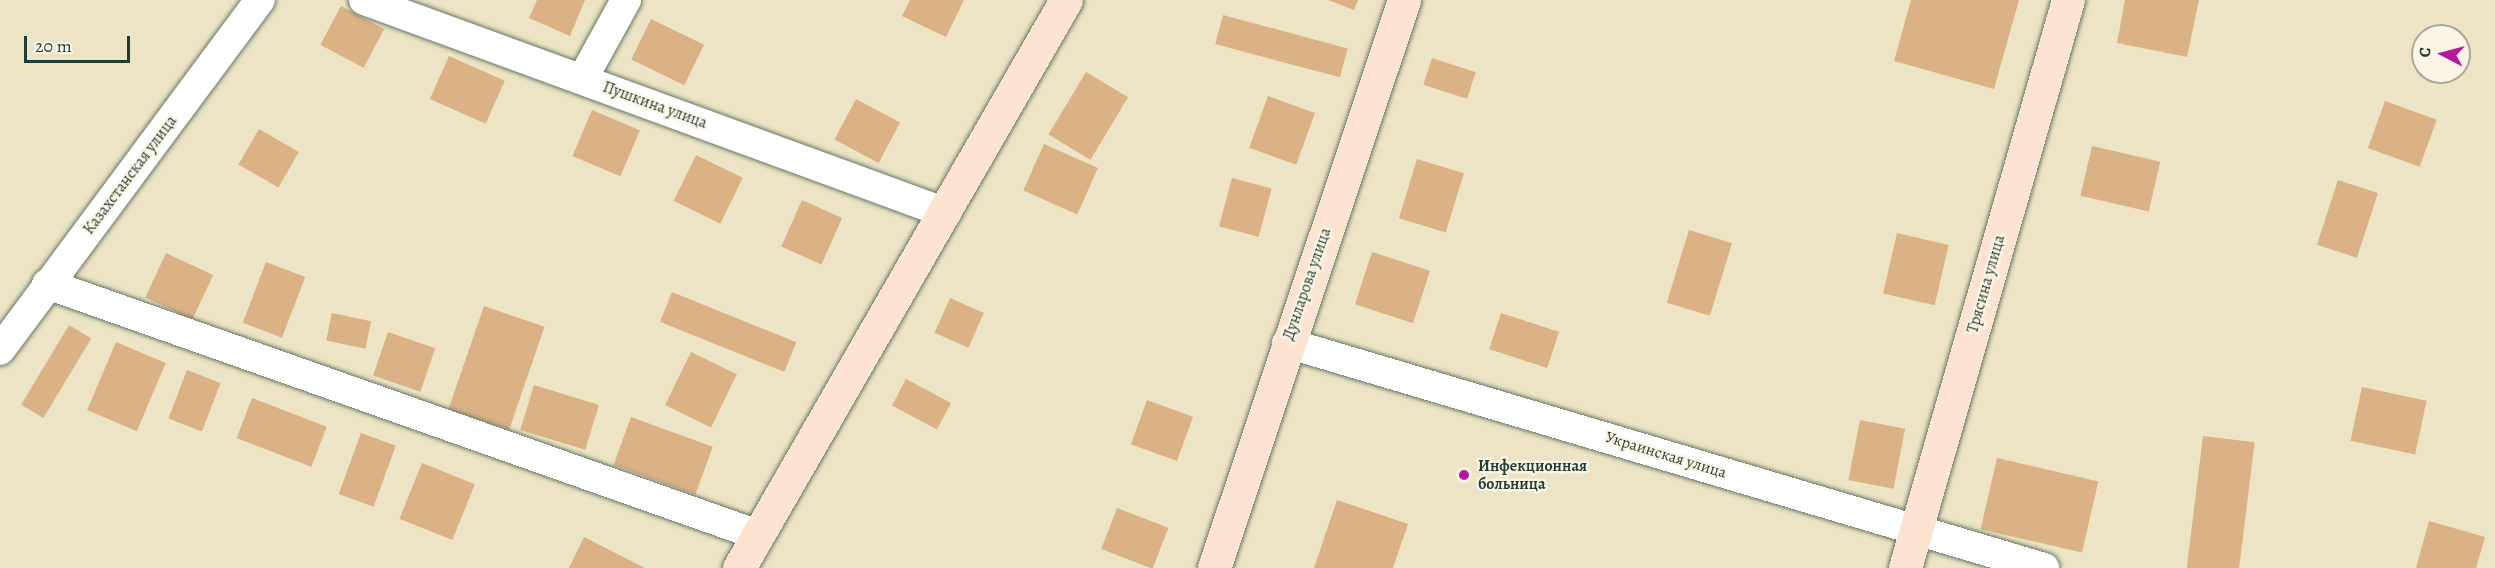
<!DOCTYPE html>
<html>
<head>
<meta charset="utf-8">
<style>
  body { margin:0 }
  #map { position:relative; width:2495px; height:568px; overflow:hidden; background:#ece4c4; font-family:Alegreya,serif }
  div>[style] { position:absolute }
  [style*='--x'] { left:calc(var(--x)*1px); top:calc(var(--y)*1px); width:calc(var(--w)*1px); rotate:calc(var(--a)*1deg) }
  .building>* { inset:0; background:#dbb286; transform-origin:0 0 }
  .roads { filter:drop-shadow(0 0 2px #677766) drop-shadow(0 0 2px #677766) }
  .street>* { height:30px; margin:-15px; padding:0 15px; transform-origin:15px; border-radius:15px; background:#fff }
  .secondary>* { height:33px; margin:-16.5px; padding:0 16.5px; transform-origin:16.5px; border-radius:16.5px; background:#fde4d1 }
  .dots>* { width:16px; height:16px; translate:-50% -50%; box-sizing:border-box; border:3px solid #fcf5e5; border-radius:50% }
  span { translate:-50% -50%; white-space:nowrap; text-align:center; line-height:1.15; -webkit-text-stroke:4.5px #fcf5e5; paint-order:stroke }
  .street-label { font-size:16px; color:#1f3d34 }
  .poi-label { font-size:16px; color:#1f3d34; font-weight:700 }
  .left { translate:0 -50%; text-align:left }
  .north { position:absolute; left:2411px; top:24px; width:60px; height:60px; box-sizing:border-box; background:#fcf5e5; border:2px solid #a4ab9e; border-radius:50%; rotate:276deg; font-size:16px; font-weight:700; line-height:24px; text-align:center; color:#1f3d34 }
  .north::after { content:''; display:block; margin:auto; width:21px; height:27px; background:#b5179e; clip-path:polygon(50% 0,100% 100%,50% 72%,0 100%) }
  .scale { position:absolute; left:24px; top:36px; width:106px; height:27px; box-sizing:border-box; border:3px solid #1f3d34; border-top:0; padding-left:8px; font-size:18px; line-height:21px; white-space:nowrap; color:#1f3d34; -webkit-text-stroke:4px #fcf5e5; paint-order:stroke }
</style>
</head>
<body>
<div id="map">
  <div class="building">
    <div style="clip-path:polygon(537px 0,585px 0,570px 36px,529px 18px)"></div>
    <div style="clip-path:polygon(910px 0,964px 0,946px 37px,902px 16px)"></div>
    <div style="clip-path:polygon(1328px 0,1358px 0,1354px 10px)"></div>
    <div style="clip-path:polygon(1911px 0,2019px 0,1994px 89px,1894px 61px)"></div>
    <div style="clip-path:polygon(2125px 0,2199px 0,2187px 57px,2117px 43px)"></div>
    <div style="left:341px;top:6px;width:49px;height:44px;rotate:28deg"></div>
    <div style="left:1223px;top:15px;width:129px;height:30px;rotate:15deg"></div>
    <div style="left:651px;top:19px;width:59px;height:45px;rotate:26deg"></div>
    <div style="left:449px;top:56px;width:61px;height:47px;rotate:24deg"></div>
    <div style="left:1432px;top:58px;width:46px;height:28px;rotate:18deg"></div>
    <div style="left:1086px;top:72px;width:49px;height:73px;rotate:31deg"></div>
    <div style="left:1268px;top:96px;width:50px;height:55px;rotate:20deg"></div>
    <div style="left:856px;top:99px;width:50px;height:46px;rotate:28deg"></div>
    <div style="left:2385px;top:101px;width:55px;height:50px;rotate:20deg"></div>
    <div style="left:592px;top:110px;width:52px;height:50px;rotate:23deg"></div>
    <div style="left:259px;top:129px;width:46px;height:41px;rotate:30deg"></div>
    <div style="left:1044px;top:144px;width:59px;height:51px;rotate:24deg"></div>
    <div style="left:2092px;top:146px;width:70px;height:51px;rotate:13deg"></div>
    <div style="left:696px;top:155px;width:52px;height:51px;rotate:26deg"></div>
    <div style="left:1417px;top:159px;width:49px;height:62px;rotate:17deg"></div>
    <div style="left:1232px;top:178px;width:41px;height:50px;rotate:15deg"></div>
    <div style="left:2338px;top:180px;width:42px;height:68px;rotate:18deg"></div>
    <div style="left:802px;top:200px;width:44px;height:51px;rotate:24deg"></div>
    <div style="left:1689px;top:230px;width:45px;height:76px;rotate:17deg"></div>
    <div style="left:1897px;top:233px;width:53px;height:62px;rotate:13deg"></div>
    <div style="left:1372px;top:252px;width:61px;height:55px;rotate:18deg"></div>
    <div style="left:166px;top:253px;width:52px;height:49px;rotate:25deg"></div>
    <div style="left:266px;top:262px;width:42px;height:65px;rotate:21deg"></div>
    <div style="left:672px;top:292px;width:134px;height:32px;rotate:22deg"></div>
    <div style="left:950px;top:298px;width:37px;height:38px;rotate:24deg"></div>
    <div style="left:484px;top:306px;width:64px;height:109px;rotate:19deg"></div>
    <div style="left:332px;top:313px;width:40px;height:28px;rotate:12deg"></div>
    <div style="left:1501px;top:313px;width:61px;height:38px;rotate:18deg"></div>
    <div style="left:69px;top:325px;width:26px;height:93px;rotate:31deg"></div>
    <div style="left:388px;top:332px;width:50px;height:46px;rotate:19deg"></div>
    <div style="left:116px;top:342px;width:54px;height:74px;rotate:23deg"></div>
    <div style="left:691px;top:352px;width:51px;height:59px;rotate:26deg"></div>
    <div style="left:187px;top:370px;width:36px;height:52px;rotate:21deg"></div>
    <div style="left:906px;top:379px;width:51px;height:30px;rotate:28deg"></div>
    <div style="left:534px;top:385px;width:68px;height:47px;rotate:17deg"></div>
    <div style="left:2362px;top:387px;width:66px;height:55px;rotate:12deg"></div>
    <div style="left:252px;top:398px;width:80px;height:43px;rotate:21deg"></div>
    <div style="left:1147px;top:400px;width:49px;height:47px;rotate:20deg"></div>
    <div style="left:631px;top:417px;width:87px;height:51px;rotate:20deg"></div>
    <div style="left:1860px;top:420px;width:46px;height:61px;rotate:11deg"></div>
    <div style="left:361px;top:433px;width:37px;height:65px;rotate:20deg"></div>
    <div style="left:2203px;top:436px;width:52px;height:133px;rotate:7deg"></div>
    <div style="left:1997px;top:458px;width:104px;height:73px;rotate:13deg"></div>
    <div style="left:422px;top:463px;width:57px;height:60px;rotate:22deg"></div>
    <div style="clip-path:polygon(1337px 500px,1408px 524px,1393px 568px,1314px 568px)"></div>
    <div style="left:1117px;top:508px;width:55px;height:44px;rotate:21deg"></div>
    <div style="clip-path:polygon(2429px 521px,2485px 537px,2476px 568px,2416px 568px)"></div>
    <div style="clip-path:polygon(584px 537px,645px 568px,569px 568px)"></div>
  </div>
  <div class="roads">
    <div class="street">
      <div style="--x:364;--y:0;--w:620;--a:20.1"></div>
      <div style="--x:583;--y:78;--w:89;--a:-61.1"></div>
      <div style="--x:47;--y:284;--w:754;--a:19.44"></div>
      <div style="--x:1287;--y:343;--w:790;--a:16.55"></div>
      <div style="--x:0;--y:350;--w:436;--a:-53.4"></div>
    </div>
    <div class="secondary">
      <div style="--x:739;--y:568;--w:655;--a:-60.07"></div>
      <div style="--x:1214;--y:568;--w:599;--a:-71.5"></div>
      <div style="--x:1905;--y:568;--w:591;--a:-73.99"></div>
    </div>
  </div>
  <div class="dots">
    <div style="left:1464px;top:475px;background:#b5179e"></div>
  </div>
  <div class="street-label">
    <span style="left:655px;top:105px;rotate:20deg">Пушкина улица</span>
    <span style="left:130px;top:175px;rotate:-53deg">Казахстанская улица</span>
    <span style="left:1307px;top:284px;rotate:-71deg">Дунларова улица</span>
    <span style="left:1986px;top:284px;rotate:-74deg">Трясина улица</span>
    <span style="left:1666px;top:455px;rotate:17deg">Украинская улица</span>
  </div>
  <div class="poi-label">
    <span class="left" style="left:1478px;top:475px">Инфекционная<br>больница</span>
  </div>
  <div class="north">С</div>
  <div class="scale">20 m</div>
</div>
</body>
</html>
